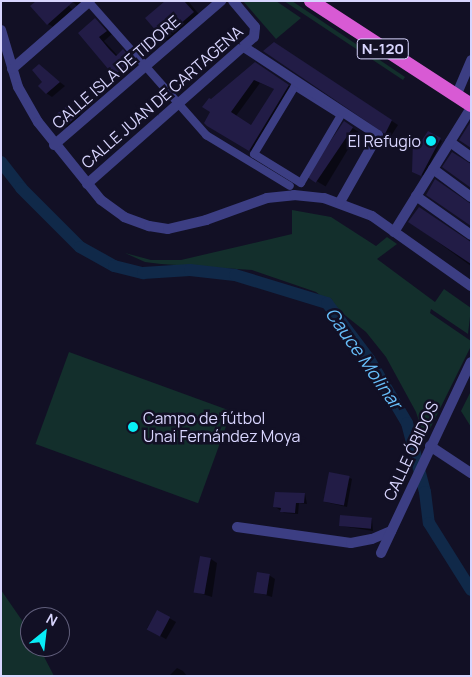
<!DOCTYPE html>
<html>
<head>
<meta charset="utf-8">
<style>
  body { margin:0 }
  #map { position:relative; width:472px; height:677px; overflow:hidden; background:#121025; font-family:Manrope,sans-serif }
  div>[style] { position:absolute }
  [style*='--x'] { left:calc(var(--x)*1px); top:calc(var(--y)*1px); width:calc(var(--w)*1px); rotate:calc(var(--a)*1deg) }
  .green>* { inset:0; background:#132f2c; transform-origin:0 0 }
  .shadow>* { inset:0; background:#0007; transform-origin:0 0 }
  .canal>* { height:12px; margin:-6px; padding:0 6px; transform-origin:6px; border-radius:6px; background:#102949 }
  .building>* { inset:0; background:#221c46; transform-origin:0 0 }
  .pedestrian>* { height:8px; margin:-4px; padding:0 4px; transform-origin:4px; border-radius:4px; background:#3c3e83 }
  .minor>* { height:10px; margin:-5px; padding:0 5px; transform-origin:5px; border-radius:5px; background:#3c3e83 }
  .trunk>* { height:14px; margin:-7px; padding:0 7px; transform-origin:7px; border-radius:7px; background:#d85ad4 }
  .dots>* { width:14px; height:14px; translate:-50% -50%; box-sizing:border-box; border:2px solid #121025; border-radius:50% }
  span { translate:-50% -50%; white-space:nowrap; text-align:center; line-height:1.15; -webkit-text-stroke:5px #121025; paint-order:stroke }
  .shield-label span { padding:1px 4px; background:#121025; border:1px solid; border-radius:4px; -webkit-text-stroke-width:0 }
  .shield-label { font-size:15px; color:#d8d5fe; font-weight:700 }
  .street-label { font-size:16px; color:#d8d5fe }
  .poi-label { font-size:16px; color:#d8d5fe }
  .right { translate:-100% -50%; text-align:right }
  .left { translate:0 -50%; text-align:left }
  .water-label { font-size:18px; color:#67befa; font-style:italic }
  .frame { position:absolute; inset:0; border:2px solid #d8d5fe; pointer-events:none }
  .north { position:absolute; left:20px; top:607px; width:50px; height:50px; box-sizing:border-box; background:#121025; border:1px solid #615f7c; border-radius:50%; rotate:29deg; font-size:14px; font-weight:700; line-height:20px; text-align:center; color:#d8d5fe }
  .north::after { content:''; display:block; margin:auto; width:18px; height:22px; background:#08edf7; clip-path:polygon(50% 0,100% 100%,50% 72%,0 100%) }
</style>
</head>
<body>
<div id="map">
  <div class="green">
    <div style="clip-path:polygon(243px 1px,276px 1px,301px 18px,276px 39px)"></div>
    <div style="clip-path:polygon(284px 1px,292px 1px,405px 77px,403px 80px)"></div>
    <div style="clip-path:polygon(292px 210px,331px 217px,376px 246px,387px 237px,397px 244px,377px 259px,435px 302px,444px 289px,471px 308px,468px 334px,431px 309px,430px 313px,471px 341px,471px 346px,425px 439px,416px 412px,386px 357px,366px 332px,316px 292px,252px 270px,161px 264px,145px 262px,125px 253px,151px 260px,181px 260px,292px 234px)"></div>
    <div style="left:69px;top:352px;width:173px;height:98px;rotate:20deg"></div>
    <div style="clip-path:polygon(471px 391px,471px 427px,461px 411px)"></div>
    <div style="clip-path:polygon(1px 590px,30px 632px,30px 647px,39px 647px,54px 676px,1px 676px)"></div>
  </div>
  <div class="shadow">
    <div style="clip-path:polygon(65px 1px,75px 13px,57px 29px,48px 24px)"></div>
    <div style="clip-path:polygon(72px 1px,83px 1px,77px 6px)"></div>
    <div style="clip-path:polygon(167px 1px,188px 1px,202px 18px,173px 43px,164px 38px)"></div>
    <div style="clip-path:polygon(96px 20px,112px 34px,104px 41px,118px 56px,123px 51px,138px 64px,121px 78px,80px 34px)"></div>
    <div style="clip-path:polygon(280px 47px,398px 125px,391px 136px,385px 133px)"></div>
    <div style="clip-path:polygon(39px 66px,65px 86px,52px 97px,46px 93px)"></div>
    <div style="clip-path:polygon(evenodd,261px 67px,294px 89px,256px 154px,208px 125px,212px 112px,261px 67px,260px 83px,275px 89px,252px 127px,236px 116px,260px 83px)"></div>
    <div style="clip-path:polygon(69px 104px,84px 118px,71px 129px,65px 126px)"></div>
    <div style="left:344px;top:123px;width:17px;height:64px;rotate:31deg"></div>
    <div style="clip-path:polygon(428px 133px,442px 141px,424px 176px,414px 171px)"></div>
    <div style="clip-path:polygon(410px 222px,471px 241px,471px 266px)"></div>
    <div style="clip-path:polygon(350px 478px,352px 479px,347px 507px,325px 502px)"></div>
    <div style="clip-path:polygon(305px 494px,307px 504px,299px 503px,298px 514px,284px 513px,274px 506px)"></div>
    <div style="clip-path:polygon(372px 519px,373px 531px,341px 526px)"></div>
    <div style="clip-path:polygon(211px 559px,217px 563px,212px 597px,196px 592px)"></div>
    <div style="clip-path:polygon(269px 575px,275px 579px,272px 597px,255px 592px)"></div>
    <div style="left:157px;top:611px;width:22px;height:20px;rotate:30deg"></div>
    <div style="clip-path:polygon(177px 668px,183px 671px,187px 676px,169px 676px)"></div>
  </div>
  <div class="canal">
    <div style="--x:1;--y:162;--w:33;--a:52"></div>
    <div style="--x:21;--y:188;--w:83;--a:45"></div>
    <div style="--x:80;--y:247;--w:39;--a:29"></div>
    <div style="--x:114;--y:266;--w:30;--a:14"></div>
    <div style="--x:143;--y:273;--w:47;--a:-3.7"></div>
    <div style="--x:190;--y:270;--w:45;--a:6.3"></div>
    <div style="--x:235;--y:275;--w:96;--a:16.9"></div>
    <div style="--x:327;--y:303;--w:70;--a:53.1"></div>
    <div style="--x:369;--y:359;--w:74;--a:59.3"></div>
    <div style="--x:407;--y:423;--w:71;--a:75.4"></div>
    <div style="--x:425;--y:492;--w:31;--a:83"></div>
    <div style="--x:429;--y:523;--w:79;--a:57.9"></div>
  </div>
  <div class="building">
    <div style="clip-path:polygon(36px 1px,74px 1px,47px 25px,30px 6px)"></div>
    <div style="clip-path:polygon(165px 1px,184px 1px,194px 12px,163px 39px,145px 18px)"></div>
    <div style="clip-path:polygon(95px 18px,107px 31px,99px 37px,109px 49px,116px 56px,123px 49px,132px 60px,114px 76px,78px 33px)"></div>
    <div style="clip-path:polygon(274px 42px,392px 120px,385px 134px,263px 51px)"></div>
    <div style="clip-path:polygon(evenodd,255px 62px,289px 85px,249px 151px,207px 126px,204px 123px,210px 112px,202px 107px,209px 98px,211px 99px,255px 62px,254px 80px,274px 89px,251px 125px,231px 112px,254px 80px)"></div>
    <div style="clip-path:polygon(39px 64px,60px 82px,46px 94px,38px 86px,42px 82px,32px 70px)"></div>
    <div style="left:69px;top:103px;width:15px;height:18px;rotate:48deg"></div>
    <div style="left:344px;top:121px;width:11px;height:67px;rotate:34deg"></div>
    <div style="clip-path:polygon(471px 121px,471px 148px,459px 140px)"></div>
    <div style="clip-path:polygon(428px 131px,441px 138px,421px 176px,412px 172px,413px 140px,422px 140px)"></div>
    <div style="clip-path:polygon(452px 152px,471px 164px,471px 188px,442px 167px)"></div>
    <div style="clip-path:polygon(435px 179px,471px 204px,471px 226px,426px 195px)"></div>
    <div style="clip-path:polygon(419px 207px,471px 242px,471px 264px,408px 222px)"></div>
    <div style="left:329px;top:472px;width:21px;height:30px;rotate:11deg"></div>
    <div style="clip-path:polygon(275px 492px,305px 493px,304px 503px,296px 503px,295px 513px,280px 512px,281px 508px,273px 507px)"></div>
    <div style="left:340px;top:515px;width:32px;height:11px;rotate:5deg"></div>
    <div style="left:200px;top:556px;width:11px;height:37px;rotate:10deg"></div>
    <div style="left:257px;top:572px;width:13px;height:21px;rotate:9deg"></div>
    <div style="left:157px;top:610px;width:15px;height:22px;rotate:28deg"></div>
  </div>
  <div class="pedestrian">
    <div style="--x:88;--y:1;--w:179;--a:48.6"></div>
    <div style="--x:206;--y:135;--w:98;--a:31.3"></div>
    <div style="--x:295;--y:86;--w:54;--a:32.2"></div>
    <div style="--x:341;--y:115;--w:79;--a:120.5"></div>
    <div style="--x:301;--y:183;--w:55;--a:-148.3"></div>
    <div style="--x:254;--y:154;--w:79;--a:-58.9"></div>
  </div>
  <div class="minor">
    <div style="--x:1;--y:30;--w:59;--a:73.4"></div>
    <div style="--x:18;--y:87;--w:40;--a:60.3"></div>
    <div style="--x:38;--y:122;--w:100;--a:51.1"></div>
    <div style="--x:101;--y:200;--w:29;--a:36"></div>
    <div style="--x:124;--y:217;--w:27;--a:20"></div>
    <div style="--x:149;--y:226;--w:19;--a:9"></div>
    <div style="--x:168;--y:229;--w:39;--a:-13"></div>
    <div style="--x:206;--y:220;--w:65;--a:-19.8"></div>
    <div style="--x:267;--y:198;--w:27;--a:-6"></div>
    <div style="--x:294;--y:195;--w:30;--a:6"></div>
    <div style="--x:324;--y:198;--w:51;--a:20.6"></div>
    <div style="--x:372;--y:216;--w:121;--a:35.3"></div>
    <div style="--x:244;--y:47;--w:160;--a:33.3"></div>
    <div style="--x:378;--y:135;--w:77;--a:119.6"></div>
    <div style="--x:12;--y:69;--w:103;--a:-41.1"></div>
    <div style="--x:456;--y:96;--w:39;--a:-67"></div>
    <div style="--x:450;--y:142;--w:26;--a:36"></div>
    <div style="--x:54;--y:145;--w:221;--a:-40.8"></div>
    <div style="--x:433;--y:169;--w:47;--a:36.4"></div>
    <div style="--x:87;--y:184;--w:222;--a:-41.4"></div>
    <div style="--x:254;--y:37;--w:10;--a:-84"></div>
    <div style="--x:255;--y:27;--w:34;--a:-130"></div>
    <div style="--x:416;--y:196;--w:67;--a:35.3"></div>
    <div style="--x:394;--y:232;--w:146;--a:-58.2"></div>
    <div style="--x:430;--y:446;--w:49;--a:33.4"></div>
    <div style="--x:237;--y:527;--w:115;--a:8"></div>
    <div style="--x:351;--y:543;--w:21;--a:-11"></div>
    <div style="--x:372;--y:539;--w:21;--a:-23"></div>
    <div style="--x:381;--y:553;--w:211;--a:-64.8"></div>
  </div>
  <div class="trunk">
    <div style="--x:311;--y:1;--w:191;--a:33"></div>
  </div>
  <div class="dots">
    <div style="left:431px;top:141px;background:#08edf7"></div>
    <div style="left:133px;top:427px;background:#08edf7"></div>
  </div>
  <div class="shield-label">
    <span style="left:383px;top:49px">N-120</span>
  </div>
  <div class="street-label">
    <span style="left:116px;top:72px;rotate:-41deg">CALLE ISLA DE TIDORE</span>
    <span style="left:162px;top:97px;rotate:-41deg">CALLE JUAN DE CARTAGENA</span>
    <span style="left:411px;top:451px;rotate:-65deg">CALLE ÓBIDOS</span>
  </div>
  <div class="poi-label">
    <span class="right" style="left:421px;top:141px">El Refugio</span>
    <span class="left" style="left:143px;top:427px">Campo de fútbol<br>Unai Fernández Moya</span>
  </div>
  <div class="water-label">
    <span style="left:364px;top:358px;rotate:55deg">Cauce Molinar</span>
  </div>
  <div class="frame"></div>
  <div class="north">N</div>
</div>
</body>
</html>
